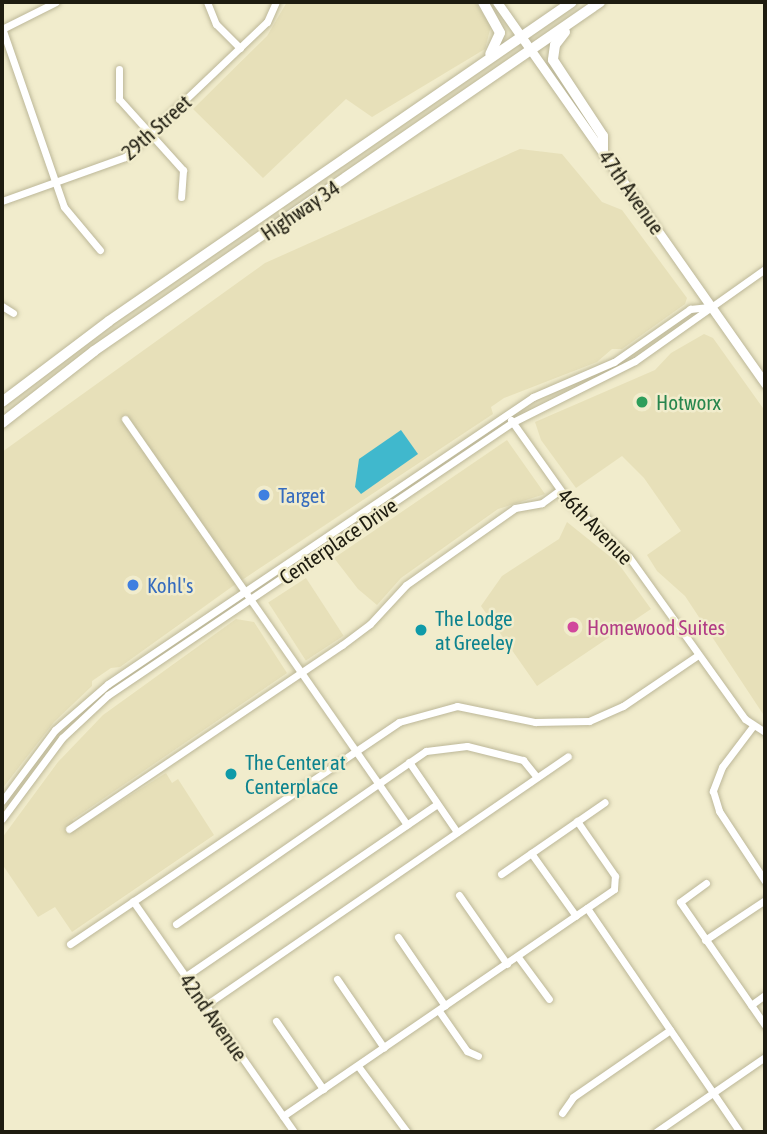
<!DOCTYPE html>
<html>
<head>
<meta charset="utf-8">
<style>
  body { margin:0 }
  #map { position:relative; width:767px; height:1134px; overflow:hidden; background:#f1eccc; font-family:"Asap Condensed",sans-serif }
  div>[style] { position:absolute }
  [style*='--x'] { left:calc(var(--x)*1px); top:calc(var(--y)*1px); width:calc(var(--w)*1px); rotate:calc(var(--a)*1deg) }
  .built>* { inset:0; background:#e7e0b9; transform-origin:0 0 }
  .water>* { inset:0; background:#40b8cd }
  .roads { filter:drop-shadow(0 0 2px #bcb798) drop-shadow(0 0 2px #bcb798) }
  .minor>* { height:7px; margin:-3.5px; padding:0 3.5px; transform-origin:3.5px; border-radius:3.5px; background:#fff }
  .major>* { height:9px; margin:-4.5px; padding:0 4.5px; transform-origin:4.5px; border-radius:4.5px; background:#fff }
  .highway>* { height:10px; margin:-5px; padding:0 5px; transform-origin:5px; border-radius:5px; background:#fff }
  .dots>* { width:19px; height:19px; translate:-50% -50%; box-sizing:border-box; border:4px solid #f1eccc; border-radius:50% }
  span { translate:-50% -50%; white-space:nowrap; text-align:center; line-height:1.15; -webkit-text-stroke:5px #f1eccc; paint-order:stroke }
  .street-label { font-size:21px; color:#1e1c10 }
  .leisure-label { font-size:21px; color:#27864d }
  .left { translate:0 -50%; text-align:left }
  .shop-label { font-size:21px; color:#366cbe }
  .culture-label { font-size:21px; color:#0d838f }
  .hotel-label { font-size:21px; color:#b23c85 }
  .frame { position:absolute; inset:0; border:4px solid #1e1c10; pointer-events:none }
</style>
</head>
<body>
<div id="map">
  <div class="built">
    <div style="clip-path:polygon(287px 2px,475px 2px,491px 26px,485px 49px,372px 117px,346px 99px,263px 178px,193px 109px,267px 36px)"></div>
    <div style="clip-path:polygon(520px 149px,562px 154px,602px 202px,622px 210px,687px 298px,685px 304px,622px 349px,612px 349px,597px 362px,504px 398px,491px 407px,493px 414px,233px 586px,120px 667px,111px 668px,92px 681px,92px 686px,54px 722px,2px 789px,2px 452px,265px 263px)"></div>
    <div style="clip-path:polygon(704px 334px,713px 338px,765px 411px,765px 717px,685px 596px,657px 571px,647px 555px,681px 531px,644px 478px,622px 456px,576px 488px,541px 440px,535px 422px,655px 370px,671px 353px)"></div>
    <div style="clip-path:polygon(507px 440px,545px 494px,498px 509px,401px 578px,377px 605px,358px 589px,334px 558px)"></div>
    <div style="clip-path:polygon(567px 522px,618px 563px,651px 609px,537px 686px,481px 606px,502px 576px,559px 539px)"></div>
    <div style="left:306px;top:578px;width:69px;height:45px;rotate:57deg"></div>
    <div style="clip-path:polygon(236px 619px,254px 622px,287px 673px,72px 820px,81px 826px,166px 773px,172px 783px,178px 779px,214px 835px,72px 932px,55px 907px,38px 917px,2px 864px,2px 838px,58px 762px,103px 715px)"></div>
  </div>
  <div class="water">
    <div style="clip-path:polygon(401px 430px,418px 454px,361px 494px,355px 487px,359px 459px)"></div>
  </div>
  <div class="roads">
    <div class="minor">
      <div style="--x:207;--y:2;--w:24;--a:68"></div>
      <div style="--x:216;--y:24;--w:34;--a:45"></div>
      <div style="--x:2;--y:28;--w:189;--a:70.9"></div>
      <div style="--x:64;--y:207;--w:56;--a:50.1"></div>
      <div style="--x:2;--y:29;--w:60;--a:-26.6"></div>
      <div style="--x:119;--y:69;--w:30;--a:90"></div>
      <div style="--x:119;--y:99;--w:96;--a:48"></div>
      <div style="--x:183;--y:170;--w:27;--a:94"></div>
      <div style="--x:2;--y:201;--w:131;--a:-19.7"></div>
      <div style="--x:125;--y:157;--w:196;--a:-43.6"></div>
      <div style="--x:267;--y:22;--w:22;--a:-66"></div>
      <div style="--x:2;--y:306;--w:13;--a:32"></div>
      <div style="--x:125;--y:419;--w:494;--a:55.2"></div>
      <div style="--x:511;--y:420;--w:100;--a:54.7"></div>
      <div style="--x:569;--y:502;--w:81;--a:42.5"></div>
      <div style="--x:629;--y:557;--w:199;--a:54.4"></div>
      <div style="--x:745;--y:719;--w:24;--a:33"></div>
      <div style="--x:753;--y:726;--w:51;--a:127.1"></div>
      <div style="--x:722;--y:767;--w:26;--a:111"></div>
      <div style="--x:713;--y:791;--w:21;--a:73"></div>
      <div style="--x:719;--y:811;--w:84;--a:56.7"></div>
      <div style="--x:409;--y:762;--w:85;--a:55.6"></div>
      <div style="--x:2;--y:801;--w:89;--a:-53.3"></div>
      <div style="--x:55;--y:730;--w:70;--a:-41"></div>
      <div style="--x:108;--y:684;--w:513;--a:-34.03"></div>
      <div style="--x:533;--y:397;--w:88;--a:-23.4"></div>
      <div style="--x:614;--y:362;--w:93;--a:-34.9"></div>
      <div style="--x:690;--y:309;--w:19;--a:-6"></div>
      <div style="--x:2;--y:819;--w:101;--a:-53.5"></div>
      <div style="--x:62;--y:738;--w:63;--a:-43.1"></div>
      <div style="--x:108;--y:695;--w:488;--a:-34"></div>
      <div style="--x:513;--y:422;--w:136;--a:-26.6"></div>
      <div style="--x:635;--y:361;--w:159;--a:-35.3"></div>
      <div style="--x:69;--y:829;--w:329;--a:-34"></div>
      <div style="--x:342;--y:645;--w:35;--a:-37"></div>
      <div style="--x:370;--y:624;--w:53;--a:-47.3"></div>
      <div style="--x:406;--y:585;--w:133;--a:-35.2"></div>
      <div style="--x:515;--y:508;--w:27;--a:-10"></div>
      <div style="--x:542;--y:503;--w:22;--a:-36"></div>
      <div style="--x:531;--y:853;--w:77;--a:54.5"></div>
      <div style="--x:501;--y:874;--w:126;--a:-34.7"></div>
      <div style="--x:706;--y:883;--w:32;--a:144"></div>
      <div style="--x:680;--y:902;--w:150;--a:55.4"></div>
      <div style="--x:459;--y:895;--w:84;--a:55.2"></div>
      <div style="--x:133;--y:901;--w:282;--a:55.1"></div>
      <div style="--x:587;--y:908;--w:271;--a:55.7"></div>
      <div style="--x:176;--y:924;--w:304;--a:-34.7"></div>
      <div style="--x:426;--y:751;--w:41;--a:-7"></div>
      <div style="--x:467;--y:746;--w:58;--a:14"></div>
      <div style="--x:523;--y:760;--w:22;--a:51"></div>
      <div style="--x:398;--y:937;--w:83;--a:55.7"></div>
      <div style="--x:705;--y:940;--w:72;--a:-33.7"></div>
      <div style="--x:70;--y:944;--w:397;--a:-34"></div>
      <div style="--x:399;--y:722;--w:60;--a:-15.4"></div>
      <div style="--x:457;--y:706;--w:80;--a:11.6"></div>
      <div style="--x:535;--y:722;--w:54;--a:-1.1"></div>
      <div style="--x:589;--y:721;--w:37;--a:-24"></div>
      <div style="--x:623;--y:706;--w:91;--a:-34.2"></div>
      <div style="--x:518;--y:957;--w:52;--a:53.6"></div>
      <div style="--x:186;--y:976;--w:304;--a:-34.4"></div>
      <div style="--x:337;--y:979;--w:83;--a:55.7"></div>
      <div style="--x:206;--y:1005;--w:439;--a:-34.5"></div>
      <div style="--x:751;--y:1005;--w:17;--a:-36"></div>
      <div style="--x:439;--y:1011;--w:49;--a:55"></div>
      <div style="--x:467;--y:1051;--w:12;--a:24"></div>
      <div style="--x:276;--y:1021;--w:83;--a:55.3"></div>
      <div style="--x:358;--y:1066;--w:82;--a:53.4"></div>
      <div style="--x:562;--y:1113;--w:19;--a:-55"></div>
      <div style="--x:573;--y:1097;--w:118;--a:-34.6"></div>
      <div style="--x:283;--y:1116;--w:401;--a:-34.4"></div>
      <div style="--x:614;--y:889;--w:13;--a:-86"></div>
      <div style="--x:615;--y:876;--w:67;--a:-124.6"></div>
      <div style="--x:656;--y:1132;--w:132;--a:-34.5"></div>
    </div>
    <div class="major">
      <div style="--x:497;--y:2;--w:467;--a:54.9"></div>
    </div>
    <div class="highway">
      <div style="--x:483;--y:2;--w:35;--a:61"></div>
      <div style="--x:500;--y:33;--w:23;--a:115"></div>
      <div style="--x:565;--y:32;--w:16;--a:128"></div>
      <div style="--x:555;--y:45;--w:15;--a:98"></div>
      <div style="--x:553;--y:60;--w:91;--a:56.7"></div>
      <div style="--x:603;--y:136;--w:14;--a:90"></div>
      <div style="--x:2;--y:402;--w:134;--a:-37.1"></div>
      <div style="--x:109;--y:321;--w:562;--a:-34.57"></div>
      <div style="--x:2;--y:423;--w:117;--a:-38"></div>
      <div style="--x:94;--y:351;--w:615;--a:-34.59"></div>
    </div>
  </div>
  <div class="dots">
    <div style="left:642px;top:402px;background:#2e9e5b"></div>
    <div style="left:264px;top:495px;background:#3f7fe0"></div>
    <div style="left:133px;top:585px;background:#3f7fe0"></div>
    <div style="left:573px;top:627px;background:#d1479c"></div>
    <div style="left:421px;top:630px;background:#0f9aa8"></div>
    <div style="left:231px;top:774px;background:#0f9aa8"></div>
  </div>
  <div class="street-label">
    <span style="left:156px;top:127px;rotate:-42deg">29th Street</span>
    <span style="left:632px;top:192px;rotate:55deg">47th Avenue</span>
    <span style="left:300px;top:210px;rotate:-34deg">Highway 34</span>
    <span style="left:596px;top:526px;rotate:46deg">46th Avenue</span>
    <span style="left:338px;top:541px;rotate:-34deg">Centerplace Drive</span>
    <span style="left:214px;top:1017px;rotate:55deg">42nd Avenue</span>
  </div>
  <div class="leisure-label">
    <span class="left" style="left:656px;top:402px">Hotworx</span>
  </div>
  <div class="shop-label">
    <span class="left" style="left:278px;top:495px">Target</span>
    <span class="left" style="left:147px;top:585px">Kohl's</span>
  </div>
  <div class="culture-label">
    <span class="left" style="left:435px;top:630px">The Lodge<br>at Greeley</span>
    <span class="left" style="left:245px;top:774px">The Center at<br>Centerplace</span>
  </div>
  <div class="hotel-label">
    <span class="left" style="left:587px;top:627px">Homewood Suites</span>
  </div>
  <div class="frame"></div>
</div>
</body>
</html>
